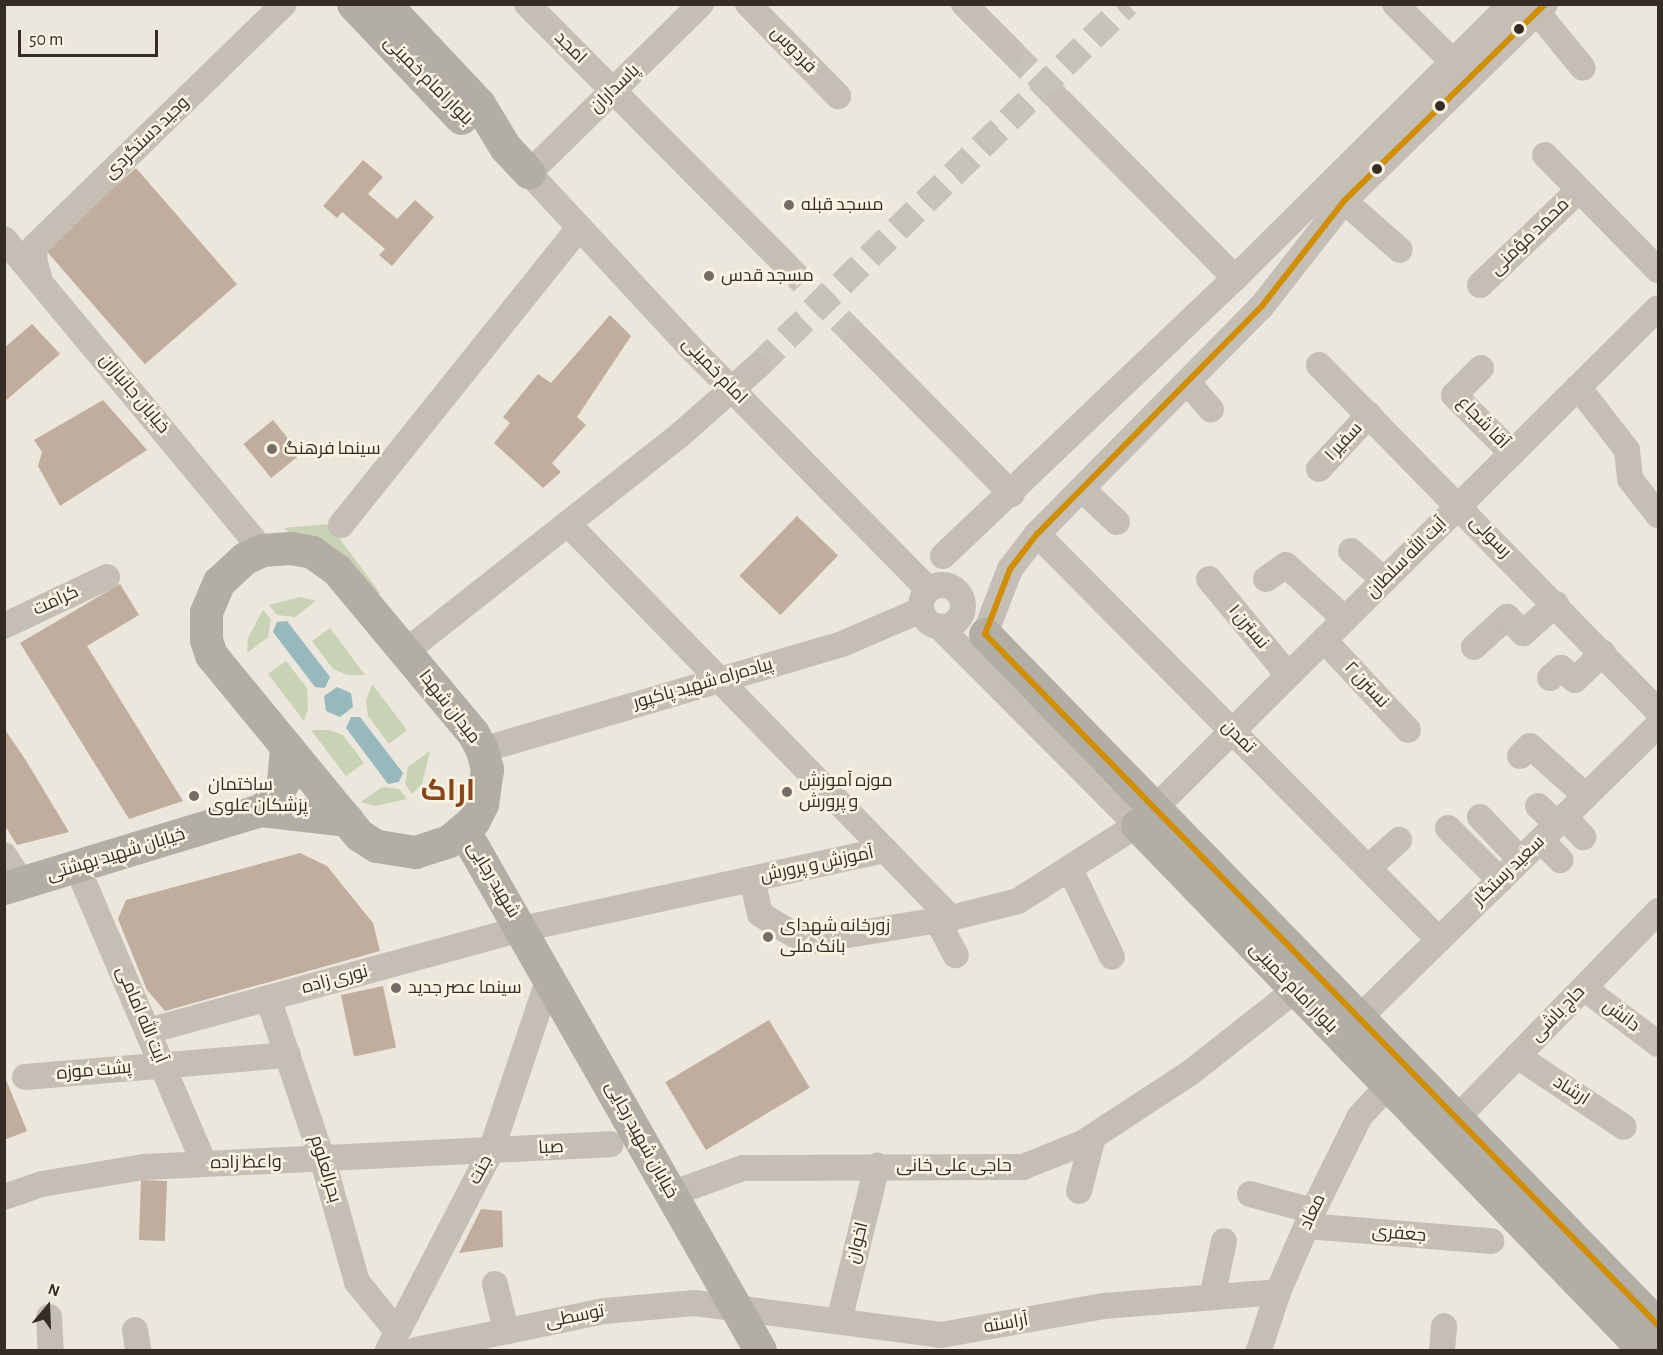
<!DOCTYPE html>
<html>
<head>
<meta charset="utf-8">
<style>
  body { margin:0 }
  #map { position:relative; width:1663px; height:1355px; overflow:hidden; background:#ece7dc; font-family:"Alegreya Sans",Cairo,sans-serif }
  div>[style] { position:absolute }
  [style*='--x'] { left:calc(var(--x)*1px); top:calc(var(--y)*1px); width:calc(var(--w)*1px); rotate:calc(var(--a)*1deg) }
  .green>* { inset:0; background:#c8d2b5 }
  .water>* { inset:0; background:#97b8bd }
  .building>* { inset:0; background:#c1ad9d; transform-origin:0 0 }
  .minor-tunnel>* { height:26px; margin-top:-13px; transform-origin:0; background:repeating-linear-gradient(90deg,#c7c2b7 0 26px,transparent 0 39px) }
  .minor>* { height:26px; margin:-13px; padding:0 13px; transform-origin:13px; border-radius:13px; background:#c4beb5 }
  .minor>.ring { margin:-13px; padding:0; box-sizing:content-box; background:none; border:26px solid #c4beb5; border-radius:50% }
  .major>* { height:33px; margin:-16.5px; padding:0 16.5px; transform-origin:16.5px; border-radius:16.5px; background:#b2ada5 }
  .bus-1>* { height:6px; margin:-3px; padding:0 3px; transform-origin:3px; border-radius:3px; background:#d08e07 }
  .dots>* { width:16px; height:16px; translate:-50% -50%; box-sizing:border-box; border:3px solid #faf3e2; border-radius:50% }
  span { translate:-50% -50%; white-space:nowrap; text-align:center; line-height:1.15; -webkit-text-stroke:5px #faf3e2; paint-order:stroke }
  .street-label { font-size:18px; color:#342c25 }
  .poi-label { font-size:18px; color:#342c25 }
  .left { translate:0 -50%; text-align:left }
  .town-label { font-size:30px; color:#87451a; font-weight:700 }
  .frame { position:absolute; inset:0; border:6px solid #342c25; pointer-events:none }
  .north { position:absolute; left:18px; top:1277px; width:60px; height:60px; -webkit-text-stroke:4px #faf3e2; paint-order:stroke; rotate:19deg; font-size:16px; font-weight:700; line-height:24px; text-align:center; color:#342c25 }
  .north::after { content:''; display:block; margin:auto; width:21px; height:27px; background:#342c25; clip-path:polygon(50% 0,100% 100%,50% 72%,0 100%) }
  .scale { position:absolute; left:18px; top:30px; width:140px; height:27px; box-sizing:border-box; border:3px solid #342c25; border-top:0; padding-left:8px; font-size:18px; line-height:21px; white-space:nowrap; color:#342c25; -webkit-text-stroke:4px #faf3e2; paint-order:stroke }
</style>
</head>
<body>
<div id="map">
  <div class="green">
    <div style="clip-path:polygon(329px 524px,380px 593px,371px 597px,284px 528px)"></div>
    <div style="clip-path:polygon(300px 597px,316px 601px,295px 617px,277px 615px,269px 605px)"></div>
    <div style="clip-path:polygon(263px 610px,271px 619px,268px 637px,247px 653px,248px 638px)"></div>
    <div style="clip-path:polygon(330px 628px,365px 675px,347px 675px,333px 669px,312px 641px)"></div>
    <div style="clip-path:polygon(286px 661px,307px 688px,308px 709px,304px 721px,268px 674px)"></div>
    <div style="clip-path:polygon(372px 684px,407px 730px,389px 744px,368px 716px,366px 701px)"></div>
    <div style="clip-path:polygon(311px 730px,329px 730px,343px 735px,364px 763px,346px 776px)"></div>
    <div style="clip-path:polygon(430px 751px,422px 784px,412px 794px,405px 784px,408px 767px)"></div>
    <div style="clip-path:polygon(382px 787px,399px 789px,407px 799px,375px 806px,361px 802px)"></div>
  </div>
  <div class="water">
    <div style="clip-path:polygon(287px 621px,330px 677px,325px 688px,315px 687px,273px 632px,277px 622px)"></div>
    <div style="clip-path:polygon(337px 687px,351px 693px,353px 707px,340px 717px,326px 711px,324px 696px)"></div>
    <div style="clip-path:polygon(351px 717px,360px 717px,403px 773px,399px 782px,388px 784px,346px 728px)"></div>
  </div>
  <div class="building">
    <div style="clip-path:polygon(363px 160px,383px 177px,368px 194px,397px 219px,415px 200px,434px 217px,392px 266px,379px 255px,385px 249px,342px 212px,337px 218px,323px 206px)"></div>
    <div style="left:136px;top:168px;width:154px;height:122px;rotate:49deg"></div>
    <div style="clip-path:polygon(610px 315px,631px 336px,577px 417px,586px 425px,552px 463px,561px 472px,543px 488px,494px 443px,510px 423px,503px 417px,538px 374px,551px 383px)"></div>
    <div style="clip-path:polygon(32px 324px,60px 354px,4px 402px,4px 348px)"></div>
    <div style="clip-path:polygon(103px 400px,147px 450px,60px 506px,38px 466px,42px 452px,34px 440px)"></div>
    <div style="left:273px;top:420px;width:44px;height:38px;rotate:51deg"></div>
    <div style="left:797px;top:516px;width:57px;height:83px;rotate:44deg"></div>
    <div style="clip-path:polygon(120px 584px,139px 615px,87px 646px,183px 801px,129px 819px,20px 643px)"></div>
    <div style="clip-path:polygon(4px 728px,25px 759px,69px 832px,17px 845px,4px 824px)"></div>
    <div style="clip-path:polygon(300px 853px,327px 866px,373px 923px,380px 951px,165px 1011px,147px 990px,118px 919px,126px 900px)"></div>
    <div style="left:383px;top:986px;width:63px;height:43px;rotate:78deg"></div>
    <div style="left:769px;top:1020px;width:79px;height:121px;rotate:59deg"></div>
    <div style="clip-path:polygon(4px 1075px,27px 1131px,4px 1140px)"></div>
    <div style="left:167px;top:1181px;width:60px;height:26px;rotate:92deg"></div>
    <div style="clip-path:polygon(481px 1209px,502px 1211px,503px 1247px,459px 1253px)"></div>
  </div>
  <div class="minor-tunnel">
    <div style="--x:1011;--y:51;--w:66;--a:45.6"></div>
    <div style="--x:785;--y:264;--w:104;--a:45.4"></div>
    <div style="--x:758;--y:366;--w:517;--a:-44.45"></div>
  </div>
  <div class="minor">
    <div style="--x:527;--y:4;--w:366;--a:45.2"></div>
    <div style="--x:701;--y:4;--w:241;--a:135.5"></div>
    <div style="--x:529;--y:173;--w:243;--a:47.2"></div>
    <div style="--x:694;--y:351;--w:334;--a:45.5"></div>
    <div style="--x:748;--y:4;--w:129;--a:45.6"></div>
    <div style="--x:964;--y:4;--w:66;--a:45"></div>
    <div style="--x:1395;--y:4;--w:99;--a:45"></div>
    <div style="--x:1537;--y:12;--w:72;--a:50.6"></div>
    <div style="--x:1060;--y:101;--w:249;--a:45.3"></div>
    <div style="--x:1545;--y:155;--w:161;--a:45.5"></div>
    <div style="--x:1344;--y:201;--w:74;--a:41.2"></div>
    <div style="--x:4;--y:239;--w:404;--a:50.3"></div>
    <div style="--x:40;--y:281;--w:23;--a:-105"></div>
    <div style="--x:34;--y:259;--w:13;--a:-86"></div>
    <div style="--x:35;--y:246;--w:347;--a:-44.2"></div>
    <div style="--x:1480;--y:285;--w:137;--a:-43.8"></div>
    <div style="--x:858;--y:338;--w:219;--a:45.4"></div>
    <div style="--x:1319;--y:365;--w:484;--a:45.6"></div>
    <div style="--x:1481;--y:368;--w:38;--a:135"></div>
    <div style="--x:1454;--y:395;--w:82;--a:45"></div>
    <div style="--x:1188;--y:383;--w:35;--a:49"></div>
    <div style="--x:1578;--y:387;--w:80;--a:52.1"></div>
    <div style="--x:1627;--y:450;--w:29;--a:84"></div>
    <div style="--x:1630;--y:479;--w:46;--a:52.1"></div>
    <div style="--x:1319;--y:469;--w:74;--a:-47.2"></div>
    <div style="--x:1082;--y:489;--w:48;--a:43.3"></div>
    <div style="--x:568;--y:524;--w:455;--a:45.8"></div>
    <div style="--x:341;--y:525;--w:381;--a:-51.3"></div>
    <div style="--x:1037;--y:534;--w:571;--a:45.28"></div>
    <div style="--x:1351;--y:551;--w:44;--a:41.3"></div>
    <div style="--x:943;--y:556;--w:403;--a:-43.6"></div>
    <div style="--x:1235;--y:278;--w:389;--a:-44.8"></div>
    <div style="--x:1209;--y:579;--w:124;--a:50.5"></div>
    <div style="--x:1266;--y:579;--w:24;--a:-35"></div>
    <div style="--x:1286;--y:565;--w:80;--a:42.5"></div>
    <div class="ring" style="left:921px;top:585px;width:16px;height:16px"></div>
    <div style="--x:4;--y:626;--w:114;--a:-25.4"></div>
    <div style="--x:985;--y:634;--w:70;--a:-69"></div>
    <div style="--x:1010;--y:569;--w:44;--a:-52.4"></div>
    <div style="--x:1037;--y:534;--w:320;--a:-45.4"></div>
    <div style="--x:1262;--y:306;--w:133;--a:-52"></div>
    <div style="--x:1344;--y:201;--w:281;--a:-44.4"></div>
    <div style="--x:1324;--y:640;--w:123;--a:47"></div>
    <div style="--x:1474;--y:647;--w:45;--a:-42.3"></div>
    <div style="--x:1507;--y:617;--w:23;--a:45"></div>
    <div style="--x:1523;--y:633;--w:44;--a:-41.3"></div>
    <div style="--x:405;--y:652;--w:353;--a:-38.3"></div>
    <div style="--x:682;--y:433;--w:101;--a:-41.4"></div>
    <div style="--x:1550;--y:678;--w:15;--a:-42"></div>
    <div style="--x:1561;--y:668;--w:18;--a:41"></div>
    <div style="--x:1575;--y:680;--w:39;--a:-44"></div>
    <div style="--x:482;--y:750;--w:375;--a:-16.4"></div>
    <div style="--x:842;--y:644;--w:86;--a:-23.3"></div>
    <div style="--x:1520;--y:756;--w:14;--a:-45"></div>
    <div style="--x:1530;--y:746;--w:75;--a:41.8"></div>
    <div style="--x:1538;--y:806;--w:26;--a:43"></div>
    <div style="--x:1155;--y:808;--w:709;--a:-44.83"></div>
    <div style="--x:1480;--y:817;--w:59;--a:46.4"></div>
    <div style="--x:1564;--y:817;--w:28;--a:46"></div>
    <div style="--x:1448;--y:828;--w:74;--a:45"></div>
    <div style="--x:1541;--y:840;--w:28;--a:46"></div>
    <div style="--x:4;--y:855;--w:33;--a:57"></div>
    <div style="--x:77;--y:867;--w:323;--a:66.8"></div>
    <div style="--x:1368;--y:868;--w:42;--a:-42.1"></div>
    <div style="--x:1071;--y:871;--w:95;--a:64.5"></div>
    <div style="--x:752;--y:879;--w:36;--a:77"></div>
    <div style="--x:760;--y:914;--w:54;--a:31.3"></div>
    <div style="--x:806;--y:942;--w:147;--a:-9.4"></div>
    <div style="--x:937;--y:920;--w:40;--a:62"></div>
    <div style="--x:1584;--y:988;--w:93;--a:37.1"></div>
    <div style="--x:268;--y:998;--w:172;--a:71.4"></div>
    <div style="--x:323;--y:1161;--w:126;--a:74.3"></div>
    <div style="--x:357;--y:1282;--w:62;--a:50.9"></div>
    <div style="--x:1359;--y:1018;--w:419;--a:-44.4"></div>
    <div style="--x:148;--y:1031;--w:388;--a:-15.3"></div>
    <div style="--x:522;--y:929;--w:371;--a:-12.3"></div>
    <div style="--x:885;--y:850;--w:95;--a:45.9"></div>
    <div style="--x:951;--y:918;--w:69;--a:-14.2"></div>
    <div style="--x:1018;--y:901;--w:141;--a:-32.6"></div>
    <div style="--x:1137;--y:825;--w:279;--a:-134.9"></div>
    <div style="--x:1517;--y:1056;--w:128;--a:33.6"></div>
    <div style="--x:25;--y:1077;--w:264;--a:-4.8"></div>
    <div style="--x:1457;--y:1118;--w:289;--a:-45.8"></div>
    <div style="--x:1079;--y:1191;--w:56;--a:-75.5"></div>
    <div style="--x:671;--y:1194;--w:77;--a:-19.9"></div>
    <div style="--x:743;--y:1168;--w:280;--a:-0.2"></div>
    <div style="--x:1023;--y:1167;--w:65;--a:-21.8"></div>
    <div style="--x:1083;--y:1143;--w:128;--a:-33.2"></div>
    <div style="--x:1190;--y:1073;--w:134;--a:-38.3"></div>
    <div style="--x:1250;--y:1194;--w:65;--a:15.1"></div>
    <div style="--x:4;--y:1197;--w:40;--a:-18.9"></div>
    <div style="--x:42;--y:1184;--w:103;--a:-9.5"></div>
    <div style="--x:144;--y:1167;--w:467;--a:-2.8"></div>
    <div style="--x:1307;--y:1226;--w:185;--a:4.7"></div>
    <div style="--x:495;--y:1284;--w:48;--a:76.8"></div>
    <div style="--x:1212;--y:1297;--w:57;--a:-77.9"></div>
    <div style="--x:49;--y:1317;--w:33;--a:87"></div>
    <div style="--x:839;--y:1321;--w:160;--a:-76.2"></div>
    <div style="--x:135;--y:1330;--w:20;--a:81"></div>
    <div style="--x:388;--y:1350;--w:224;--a:-62.6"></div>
    <div style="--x:491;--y:1151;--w:182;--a:-71.5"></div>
    <div style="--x:416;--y:1350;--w:192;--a:-11.7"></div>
    <div style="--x:604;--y:1311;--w:91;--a:-5"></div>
    <div style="--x:695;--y:1303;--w:248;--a:7.4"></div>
    <div style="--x:941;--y:1335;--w:166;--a:-10.1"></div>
    <div style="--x:1104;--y:1306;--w:175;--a:-4.6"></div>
    <div style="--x:1259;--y:1350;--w:61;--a:-71.9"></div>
    <div style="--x:1278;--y:1292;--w:88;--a:-66.6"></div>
    <div style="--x:1313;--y:1211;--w:106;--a:-63.7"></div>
    <div style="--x:1360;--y:1116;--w:41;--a:-47"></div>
    <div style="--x:1442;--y:1350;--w:24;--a:-85"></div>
  </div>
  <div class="major">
    <div style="--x:353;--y:4;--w:157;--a:46.5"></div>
    <div style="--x:385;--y:4;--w:137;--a:46.8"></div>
    <div style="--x:479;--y:104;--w:50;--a:58.8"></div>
    <div style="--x:505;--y:147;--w:35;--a:47"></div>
    <div style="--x:290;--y:548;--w:22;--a:10"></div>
    <div style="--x:312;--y:552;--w:31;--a:36"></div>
    <div style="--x:337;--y:570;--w:212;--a:50.2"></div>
    <div style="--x:473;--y:733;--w:19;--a:62"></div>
    <div style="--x:482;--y:750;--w:20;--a:75"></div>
    <div style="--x:487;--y:769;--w:35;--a:98"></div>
    <div style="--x:482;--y:804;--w:18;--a:117"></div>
    <div style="--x:474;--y:820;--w:33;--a:140"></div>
    <div style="--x:449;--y:841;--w:36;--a:162"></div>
    <div style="--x:415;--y:852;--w:39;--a:-171"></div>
    <div style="--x:376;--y:846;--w:20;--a:-147"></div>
    <div style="--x:359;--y:835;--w:233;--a:-129.4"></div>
    <div style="--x:211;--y:655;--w:16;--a:-108"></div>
    <div style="--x:206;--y:640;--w:28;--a:-90"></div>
    <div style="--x:206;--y:612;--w:33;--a:-67"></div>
    <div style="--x:219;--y:582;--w:35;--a:-43"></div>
    <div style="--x:245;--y:558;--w:19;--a:-25"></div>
    <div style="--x:262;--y:550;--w:28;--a:-4"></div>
    <div style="--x:985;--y:634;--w:965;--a:45.76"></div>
    <div style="--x:261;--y:810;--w:87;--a:6.6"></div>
    <div style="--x:1137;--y:825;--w:730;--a:46"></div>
    <div style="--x:464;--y:831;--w:597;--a:60.3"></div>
    <div style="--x:4;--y:888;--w:269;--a:-16.9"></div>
    <div style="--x:261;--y:810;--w:19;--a:-43"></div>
    <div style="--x:275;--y:797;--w:17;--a:-62"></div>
    <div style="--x:283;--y:782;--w:36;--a:-85"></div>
  </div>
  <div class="bus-1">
    <div style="--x:1545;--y:4;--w:281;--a:135.6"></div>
    <div style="--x:1344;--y:201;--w:133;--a:128"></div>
    <div style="--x:1262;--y:306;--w:320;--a:134.6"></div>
    <div style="--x:1037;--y:534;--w:44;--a:127.6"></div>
    <div style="--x:1010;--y:569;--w:70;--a:111"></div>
    <div style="--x:985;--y:634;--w:965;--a:45.76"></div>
  </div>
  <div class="dots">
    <div style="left:1519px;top:29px;background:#342c25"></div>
    <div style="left:1440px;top:106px;background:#342c25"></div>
    <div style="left:1377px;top:169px;background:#342c25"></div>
    <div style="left:789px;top:205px;background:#746d65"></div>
    <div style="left:709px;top:276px;background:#746d65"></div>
    <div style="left:272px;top:449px;background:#746d65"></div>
    <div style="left:787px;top:792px;background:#746d65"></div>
    <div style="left:194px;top:796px;background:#746d65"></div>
    <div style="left:768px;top:937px;background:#746d65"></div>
    <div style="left:396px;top:988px;background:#746d65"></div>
  </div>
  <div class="street-label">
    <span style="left:570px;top:48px;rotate:45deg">امجد</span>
    <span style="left:793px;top:50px;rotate:46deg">فردوس</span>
    <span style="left:428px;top:81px;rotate:45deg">بلوار امام خمینی</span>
    <span style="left:615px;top:89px;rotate:-44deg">پاسداران</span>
    <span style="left:147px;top:138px;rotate:-44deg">وحید دستگردی</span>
    <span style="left:1530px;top:237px;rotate:-44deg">محمد مؤمنی</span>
    <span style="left:714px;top:371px;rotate:46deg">امام خمینی</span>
    <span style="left:134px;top:394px;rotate:50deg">خیابان جانبازان</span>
    <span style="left:1483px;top:423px;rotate:46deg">آقا شجاع</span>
    <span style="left:1344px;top:442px;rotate:-47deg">سفیر ۱</span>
    <span style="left:1490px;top:537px;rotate:46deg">رسولی</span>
    <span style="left:1407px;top:558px;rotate:-45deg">آیت الله سلطان</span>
    <span style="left:56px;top:601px;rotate:-25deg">کرامت</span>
    <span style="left:1248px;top:627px;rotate:50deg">نسترن ۱</span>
    <span style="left:703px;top:684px;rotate:-16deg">پیاده‌راه شهید پاکپور</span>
    <span style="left:1366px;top:685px;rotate:47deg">نسترن ۲</span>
    <span style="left:449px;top:707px;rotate:52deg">میدان شهدا</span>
    <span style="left:1238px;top:737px;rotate:45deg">تمدن</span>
    <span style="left:116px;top:855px;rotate:-17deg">خیابان شهید بهشتی</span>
    <span style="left:817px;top:865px;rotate:-12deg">آموزش و پرورش</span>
    <span style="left:1509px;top:871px;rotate:-44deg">سعید رستگار</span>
    <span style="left:493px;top:880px;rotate:59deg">شهید رجایی</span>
    <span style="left:335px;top:980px;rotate:-15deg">نوری زاده</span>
    <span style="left:1293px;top:988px;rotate:46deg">بلوار امام خمینی</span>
    <span style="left:1558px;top:1014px;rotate:-46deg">حاج باشی</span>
    <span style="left:141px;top:1015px;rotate:67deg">آیت الله امامی</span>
    <span style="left:1621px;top:1016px;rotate:37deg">دانش</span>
    <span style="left:94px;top:1071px;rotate:-5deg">پشت موزه</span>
    <span style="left:1571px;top:1091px;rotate:33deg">ارشاد</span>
    <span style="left:641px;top:1140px;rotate:61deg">خیابان شهید رجایی</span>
    <span style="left:551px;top:1148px;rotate:-3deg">صبا</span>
    <span style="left:246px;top:1163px;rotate:-1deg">واعظ زاده</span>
    <span style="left:954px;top:1166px">حاجی علی خانی</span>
    <span style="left:325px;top:1169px;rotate:73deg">بحرالعلوم</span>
    <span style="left:481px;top:1170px;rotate:-62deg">جنت</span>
    <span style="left:1313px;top:1212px;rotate:-65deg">معاد</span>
    <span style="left:1399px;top:1234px;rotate:5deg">جعفری</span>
    <span style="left:858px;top:1243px;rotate:-76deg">اخوان</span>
    <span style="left:575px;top:1317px;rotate:-11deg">توسطی</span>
    <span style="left:1006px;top:1324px;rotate:-10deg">آراسته</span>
  </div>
  <div class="poi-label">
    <span class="left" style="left:801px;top:205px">مسجد قبله</span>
    <span class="left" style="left:721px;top:276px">مسجد قدس</span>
    <span class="left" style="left:284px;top:449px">سینما فرهنگ</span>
    <span class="left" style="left:799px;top:792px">موزه آموزش<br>و پرورش</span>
    <span class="left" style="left:208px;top:796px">ساختمان<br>پزشکان علوی</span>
    <span class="left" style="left:780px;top:937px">زورخانه شهدای<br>بانک ملی</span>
    <span class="left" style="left:408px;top:988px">سینما عصر جدید</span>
  </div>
  <div class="town-label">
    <span style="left:448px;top:791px">اراک</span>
  </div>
  <div class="frame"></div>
  <div class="north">N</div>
  <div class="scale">50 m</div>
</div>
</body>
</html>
